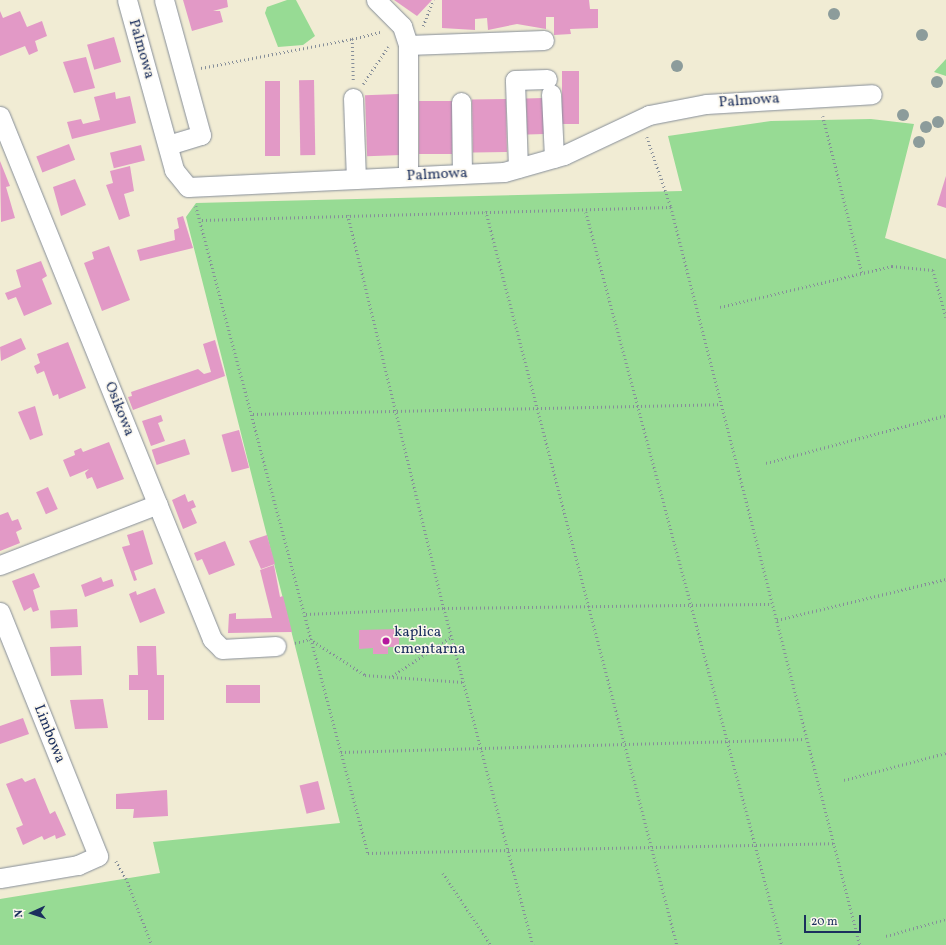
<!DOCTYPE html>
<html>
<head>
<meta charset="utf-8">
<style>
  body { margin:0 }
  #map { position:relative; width:946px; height:945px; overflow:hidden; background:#f1ecd4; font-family:Vollkorn,serif }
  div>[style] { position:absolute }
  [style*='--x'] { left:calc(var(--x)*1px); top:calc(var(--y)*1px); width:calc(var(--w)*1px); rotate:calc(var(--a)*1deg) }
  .green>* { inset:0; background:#97db94 }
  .building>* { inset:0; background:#e299c6; transform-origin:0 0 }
  .path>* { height:2.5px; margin-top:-1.25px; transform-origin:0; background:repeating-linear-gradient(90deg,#868e99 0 1px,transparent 0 4px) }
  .roads { filter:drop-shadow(0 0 1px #868e99) drop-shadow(0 0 1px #868e99) }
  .minor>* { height:19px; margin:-9.5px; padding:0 9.5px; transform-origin:9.5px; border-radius:9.5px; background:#fff }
  .trees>* { width:12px; height:12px; margin:-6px; border-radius:50%; background:#8c9c9b }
  .dots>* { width:11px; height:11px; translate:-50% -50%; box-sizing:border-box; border:2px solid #fbf7ec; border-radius:50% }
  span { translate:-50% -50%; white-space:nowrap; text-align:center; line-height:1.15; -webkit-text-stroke:3px #fbf7ec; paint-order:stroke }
  .street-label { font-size:15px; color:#1b2f5e }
  .poi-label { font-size:15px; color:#1b2f5e }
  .left { translate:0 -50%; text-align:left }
  .north { position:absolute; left:12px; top:893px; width:40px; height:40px; -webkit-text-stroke:3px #fbf7ec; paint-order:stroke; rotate:267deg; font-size:11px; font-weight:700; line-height:16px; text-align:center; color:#1b2f5e }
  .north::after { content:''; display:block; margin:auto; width:14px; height:18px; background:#1b2f5e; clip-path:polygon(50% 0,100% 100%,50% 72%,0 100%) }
  .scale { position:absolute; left:804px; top:915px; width:57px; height:18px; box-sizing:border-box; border:2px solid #1b2f5e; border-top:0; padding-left:5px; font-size:12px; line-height:14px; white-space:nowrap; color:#1b2f5e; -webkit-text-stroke:3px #fbf7ec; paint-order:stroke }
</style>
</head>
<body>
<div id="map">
  <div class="green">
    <div style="clip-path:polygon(287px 0,296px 0,315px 36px,303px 45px,278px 47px,265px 13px,267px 7px)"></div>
    <div style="clip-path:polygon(946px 59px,946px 76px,934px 72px)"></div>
    <div style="clip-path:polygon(871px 119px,914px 124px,885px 238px,946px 259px,946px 945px,0 945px,0 899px,160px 873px,153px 842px,340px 823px,186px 217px,196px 203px,682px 191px,668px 136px,771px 121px)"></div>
  </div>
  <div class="building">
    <div style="clip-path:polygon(183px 0,227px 0,228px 7px,213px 11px,220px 11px,223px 22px,192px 31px)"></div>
    <div style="clip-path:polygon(394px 0,432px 0,417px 16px)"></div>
    <div style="clip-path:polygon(442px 0,589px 0,590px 9px,598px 9px,598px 28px,570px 29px,571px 34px,554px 35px,554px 17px,546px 17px,546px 29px,517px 24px,488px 30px,487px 18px,475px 19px,475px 30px,442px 28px)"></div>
    <div style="clip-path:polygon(0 11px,3px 18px,20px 11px,27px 27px,42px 21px,47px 36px,35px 41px,38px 51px,29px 55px,25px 46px,0 56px)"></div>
    <div style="left:114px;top:37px;width:26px;height:28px;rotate:74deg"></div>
    <div style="clip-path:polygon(86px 57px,95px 88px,74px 93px,63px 62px)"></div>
    <div style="left:562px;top:71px;width:17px;height:53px"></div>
    <div style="left:314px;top:80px;width:75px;height:15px;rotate:89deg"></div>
    <div style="left:265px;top:81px;width:15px;height:75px"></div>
    <div style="clip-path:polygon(115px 92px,116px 99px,130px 96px,136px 123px,72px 139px,67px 122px,81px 119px,83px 124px,100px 120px,94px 97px)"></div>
    <div style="left:399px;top:94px;width:61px;height:34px;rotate:88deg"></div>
    <div style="left:543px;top:98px;width:36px;height:17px;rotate:88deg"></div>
    <div style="left:506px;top:99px;width:53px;height:34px;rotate:89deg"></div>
    <div style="left:419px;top:101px;width:33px;height:53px"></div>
    <div style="left:69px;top:144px;width:17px;height:35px;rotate:69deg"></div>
    <div style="left:141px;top:145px;width:16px;height:32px;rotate:76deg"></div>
    <div style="clip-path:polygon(0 161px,10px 186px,6px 187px,15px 218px,1px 222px)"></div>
    <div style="clip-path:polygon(130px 166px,134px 191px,124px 194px,130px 216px,119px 220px,106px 185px,113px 183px,110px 171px)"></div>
    <div style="clip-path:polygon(946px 176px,946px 208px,937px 205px)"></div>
    <div style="clip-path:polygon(75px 179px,86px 205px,61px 216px,53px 187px)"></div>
    <div style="clip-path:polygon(183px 216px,193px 248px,140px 261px,137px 250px,175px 240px,174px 230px,179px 228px,177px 218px)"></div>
    <div style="clip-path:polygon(109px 246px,130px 300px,102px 311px,84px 263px,94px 259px,92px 252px)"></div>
    <div style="clip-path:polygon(41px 261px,47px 276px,42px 279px,52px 304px,24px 316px,16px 297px,8px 300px,5px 293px,21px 287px,16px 270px)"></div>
    <div style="clip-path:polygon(21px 338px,26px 349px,1px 361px,0 347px)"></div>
    <div style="clip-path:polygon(215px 340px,225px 376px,133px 410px,128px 397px,132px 396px,131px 392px,198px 369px,204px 374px,211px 372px,203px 344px)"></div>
    <div style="clip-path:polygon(68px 342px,86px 388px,59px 399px,58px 394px,53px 396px,44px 371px,37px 374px,34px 366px,40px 363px,37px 354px)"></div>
    <div style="clip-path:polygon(35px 406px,43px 435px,30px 440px,18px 412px)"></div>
    <div style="clip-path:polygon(161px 415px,163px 421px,158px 423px,165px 441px,151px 446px,142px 421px)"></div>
    <div style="left:239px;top:430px;width:39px;height:18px;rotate:75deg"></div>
    <div style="left:185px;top:439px;width:16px;height:35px;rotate:72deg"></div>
    <div style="clip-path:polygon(109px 442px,124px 479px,97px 489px,92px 477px,87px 479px,85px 473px,89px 469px,70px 477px,63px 460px,75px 455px,74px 451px,81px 448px,83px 452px)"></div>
    <div style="left:48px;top:487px;width:24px;height:13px;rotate:66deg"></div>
    <div style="clip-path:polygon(185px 494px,188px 502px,193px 500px,196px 507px,191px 509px,197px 523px,183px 529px,172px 500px)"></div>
    <div style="clip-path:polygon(8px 512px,12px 521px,18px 519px,22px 529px,16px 532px,20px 543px,0 551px,0 515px)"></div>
    <div style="clip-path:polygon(143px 530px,153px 564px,134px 571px,137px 580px,134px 581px,122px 547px,130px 545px,127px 535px)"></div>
    <div style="clip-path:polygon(267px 535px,275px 564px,261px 569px,249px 541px)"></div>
    <div style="clip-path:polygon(225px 541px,235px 565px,209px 575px,202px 559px,197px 561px,194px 553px)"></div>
    <div style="clip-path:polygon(274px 565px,280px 597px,283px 596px,292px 632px,228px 633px,229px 614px,236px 613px,236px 619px,272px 618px,260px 570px)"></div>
    <div style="clip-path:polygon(34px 573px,40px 587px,33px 590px,39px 610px,33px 612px,31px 607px,24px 611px,12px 581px)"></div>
    <div style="clip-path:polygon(101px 577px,103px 582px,112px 579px,114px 586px,85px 597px,81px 585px)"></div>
    <div style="clip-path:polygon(155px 588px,165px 613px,140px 623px,129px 594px,136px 591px,137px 595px)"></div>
    <div style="left:77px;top:609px;width:18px;height:27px;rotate:87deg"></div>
    <div style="clip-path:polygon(399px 629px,399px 647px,388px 647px,388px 654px,373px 654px,373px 648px,359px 649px,359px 630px)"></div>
    <div style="left:81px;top:646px;width:29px;height:31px;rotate:88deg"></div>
    <div style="clip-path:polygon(137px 646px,156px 646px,157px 675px,164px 675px,164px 720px,148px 720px,148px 690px,129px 690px,129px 675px,138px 675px)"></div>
    <div style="left:226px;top:685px;width:34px;height:18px"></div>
    <div style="clip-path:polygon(103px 699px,108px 728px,75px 729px,70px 700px)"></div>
    <div style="clip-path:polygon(23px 718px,29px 734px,0 744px,0 726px)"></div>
    <div style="clip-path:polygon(22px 778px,25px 782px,35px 778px,50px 814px,55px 811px,66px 835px,56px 839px,55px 835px,44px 840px,42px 836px,23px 845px,16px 828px,23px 825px,6px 784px)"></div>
    <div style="left:318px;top:781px;width:29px;height:19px;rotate:76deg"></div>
    <div style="clip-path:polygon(167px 790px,168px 816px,133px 818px,134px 809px,116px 809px,116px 794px)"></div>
  </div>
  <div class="path">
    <div style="--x:423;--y:26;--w:28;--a:-69"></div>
    <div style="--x:201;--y:68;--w:154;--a:-10.9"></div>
    <div style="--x:353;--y:80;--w:41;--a:-91.4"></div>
    <div style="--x:352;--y:39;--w:29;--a:-14"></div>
    <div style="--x:363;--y:84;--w:45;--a:-56"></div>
    <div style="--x:823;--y:116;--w:162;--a:76"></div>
    <div style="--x:647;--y:137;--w:74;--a:71.1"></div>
    <div style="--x:671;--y:207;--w:762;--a:75.64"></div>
    <div style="--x:196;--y:206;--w:669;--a:75.11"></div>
    <div style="--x:368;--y:853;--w:465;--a:-1.2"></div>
    <div style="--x:486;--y:211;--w:758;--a:75.41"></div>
    <div style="--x:586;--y:212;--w:759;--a:75.03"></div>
    <div style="--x:348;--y:215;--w:405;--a:76.3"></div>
    <div style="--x:444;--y:608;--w:349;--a:75.2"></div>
    <div style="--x:202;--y:220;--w:469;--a:-1.6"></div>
    <div style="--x:720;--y:307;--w:177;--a:-13.4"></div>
    <div style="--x:892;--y:266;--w:41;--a:5.6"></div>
    <div style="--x:933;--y:270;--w:49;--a:74.5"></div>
    <div style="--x:253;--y:414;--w:467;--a:-1.2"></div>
    <div style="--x:766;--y:463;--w:186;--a:-14.9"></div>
    <div style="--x:306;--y:614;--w:138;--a:-2.5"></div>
    <div style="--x:444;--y:608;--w:328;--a:-0.7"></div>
    <div style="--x:777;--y:620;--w:174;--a:-13.6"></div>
    <div style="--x:295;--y:643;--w:16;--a:-15"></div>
    <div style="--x:310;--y:639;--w:66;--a:33.2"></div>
    <div style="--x:365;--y:675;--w:98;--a:4.1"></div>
    <div style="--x:392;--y:676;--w:71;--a:-33.5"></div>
    <div style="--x:341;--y:752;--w:464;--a:-1.6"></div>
    <div style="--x:844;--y:780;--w:106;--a:-14.8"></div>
    <div style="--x:116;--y:861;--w:20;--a:60"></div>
    <div style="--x:126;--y:878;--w:72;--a:68.8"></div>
    <div style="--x:443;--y:873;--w:87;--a:56.3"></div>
    <div style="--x:886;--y:936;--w:62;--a:-15.8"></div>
  </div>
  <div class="roads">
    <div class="minor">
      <div style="--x:127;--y:0;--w:176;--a:74.5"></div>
      <div style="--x:174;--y:170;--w:22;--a:51"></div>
      <div style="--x:188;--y:187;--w:316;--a:-2.7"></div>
      <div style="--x:504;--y:172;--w:62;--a:-15.8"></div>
      <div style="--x:564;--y:155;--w:94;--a:-25.2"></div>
      <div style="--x:649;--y:115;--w:58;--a:-10.9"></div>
      <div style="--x:706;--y:104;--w:166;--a:-3.4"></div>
      <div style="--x:164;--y:0;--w:140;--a:74.7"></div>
      <div style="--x:201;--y:135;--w:34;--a:163"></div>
      <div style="--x:376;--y:0;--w:37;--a:45"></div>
      <div style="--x:402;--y:26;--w:20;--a:72"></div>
      <div style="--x:408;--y:45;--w:131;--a:90"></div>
      <div style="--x:408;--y:45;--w:136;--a:-2.1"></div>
      <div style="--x:551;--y:94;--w:64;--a:87.3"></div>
      <div style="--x:353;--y:98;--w:81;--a:87.9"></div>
      <div style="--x:461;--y:102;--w:72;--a:89.2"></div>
      <div style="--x:0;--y:116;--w:564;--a:67.93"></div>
      <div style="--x:212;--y:639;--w:14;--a:45"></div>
      <div style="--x:222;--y:649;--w:54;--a:-3.2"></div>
      <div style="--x:518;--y:168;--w:88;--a:-92"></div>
      <div style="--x:515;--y:80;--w:32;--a:-2"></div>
      <div style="--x:0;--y:565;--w:169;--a:-21.1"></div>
      <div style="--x:0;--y:612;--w:263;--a:68.1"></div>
      <div style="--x:98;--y:856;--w:22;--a:156"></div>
      <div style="--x:78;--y:865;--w:79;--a:170.5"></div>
    </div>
  </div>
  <div class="trees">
    <div style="left:834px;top:14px"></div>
    <div style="left:922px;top:35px"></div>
    <div style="left:677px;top:66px"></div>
    <div style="left:937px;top:82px"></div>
    <div style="left:903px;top:115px"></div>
    <div style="left:938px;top:122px"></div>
    <div style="left:926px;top:127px"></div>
    <div style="left:919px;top:142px"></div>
  </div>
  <div class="dots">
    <div style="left:386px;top:641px;background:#b5179e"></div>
  </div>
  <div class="street-label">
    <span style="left:141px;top:49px;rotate:74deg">Palmowa</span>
    <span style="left:749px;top:101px;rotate:-4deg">Palmowa</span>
    <span style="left:437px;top:175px;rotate:-3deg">Palmowa</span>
    <span style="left:119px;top:409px;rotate:68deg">Osikowa</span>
    <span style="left:49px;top:734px;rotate:68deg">Limbowa</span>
  </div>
  <div class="poi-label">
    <span class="left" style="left:394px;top:641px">kaplica<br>cmentarna</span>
  </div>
  <div class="north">N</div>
  <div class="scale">20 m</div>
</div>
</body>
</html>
